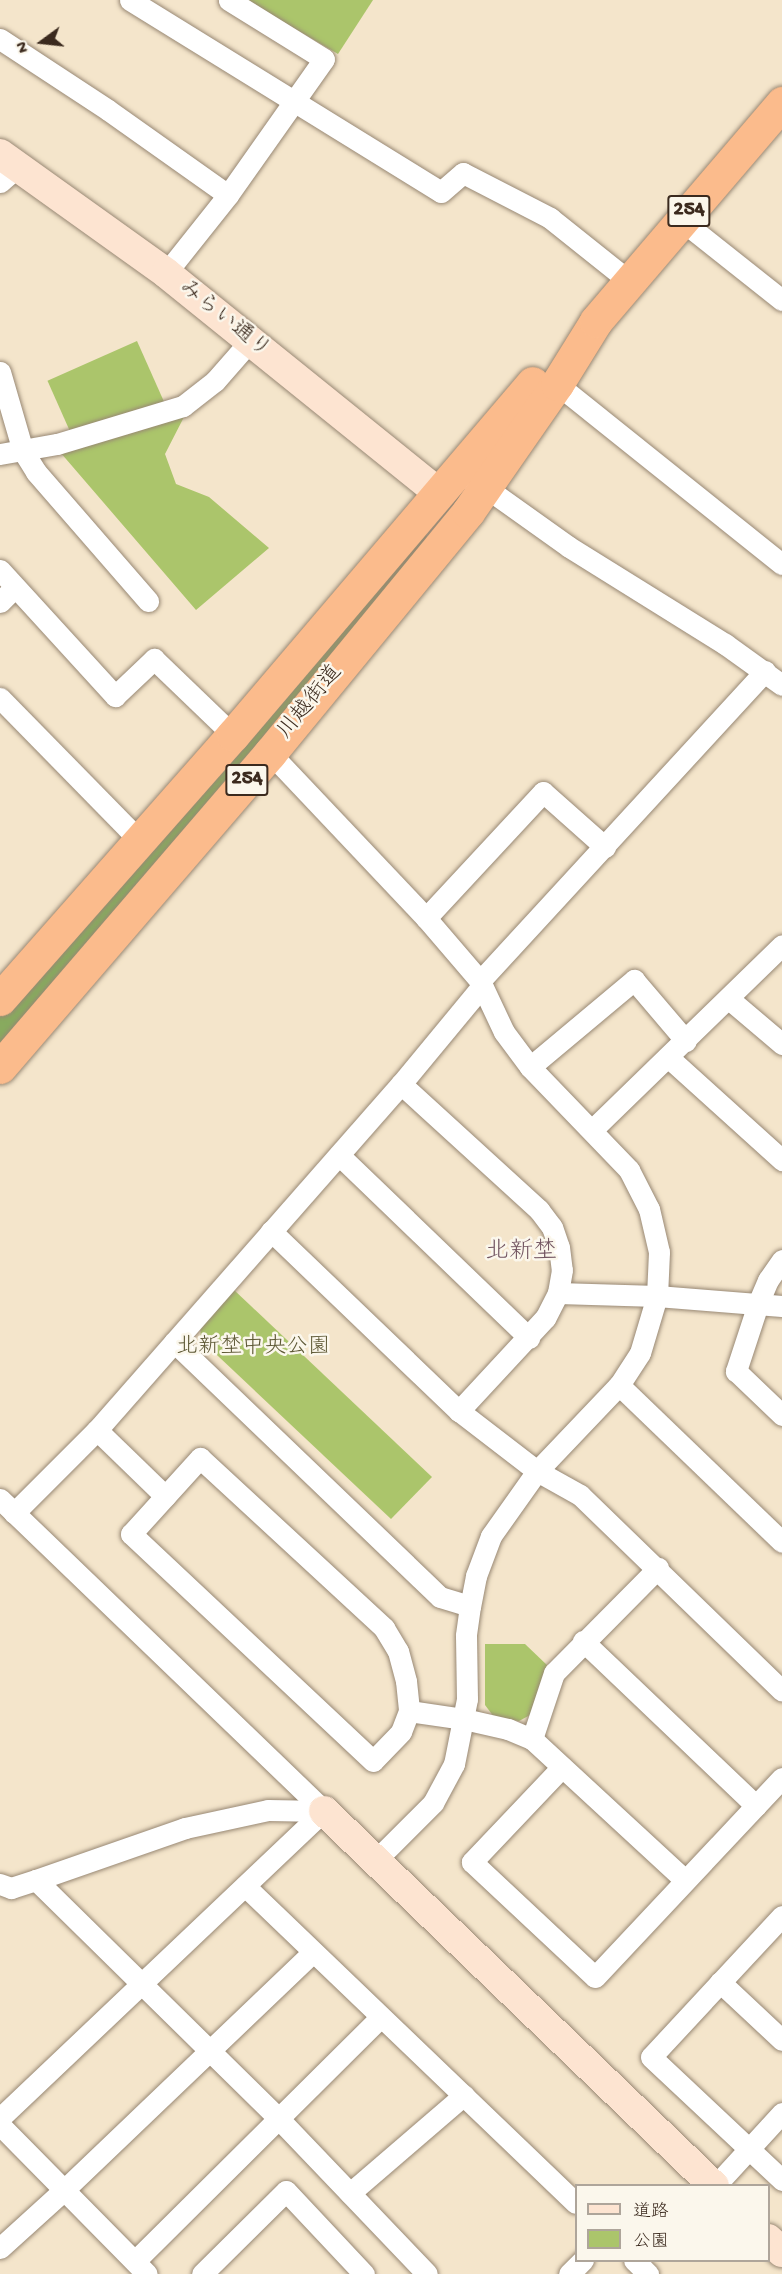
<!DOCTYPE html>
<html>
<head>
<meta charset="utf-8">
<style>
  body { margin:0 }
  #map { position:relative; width:782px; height:2274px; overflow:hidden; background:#f4e5cb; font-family:"Gochi Hand","Klee One",sans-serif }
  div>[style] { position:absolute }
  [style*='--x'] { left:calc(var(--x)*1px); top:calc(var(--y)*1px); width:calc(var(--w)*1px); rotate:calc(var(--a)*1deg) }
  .green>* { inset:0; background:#abc56b; transform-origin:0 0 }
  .forest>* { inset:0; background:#88aa5f }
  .roads { filter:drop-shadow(0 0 2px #988874) drop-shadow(0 0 2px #988874) }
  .street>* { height:21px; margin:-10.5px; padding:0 10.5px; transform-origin:10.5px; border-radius:10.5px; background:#fff }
  .secondary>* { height:30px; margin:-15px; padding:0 15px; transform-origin:15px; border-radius:15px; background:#fde4d1 }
  .highway>* { height:33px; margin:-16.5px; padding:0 16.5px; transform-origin:16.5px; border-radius:16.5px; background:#fbbb8c }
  span { translate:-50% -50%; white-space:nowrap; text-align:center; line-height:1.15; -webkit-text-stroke:5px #fbf7ec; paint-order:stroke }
  .shield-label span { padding:2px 4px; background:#fbf7ec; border:2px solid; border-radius:4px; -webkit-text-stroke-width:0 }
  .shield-label { font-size:21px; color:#3b2a1e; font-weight:700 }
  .street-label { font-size:22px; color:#3b2a1e }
  .park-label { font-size:22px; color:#5d5835 }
  .neighbourhood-label { font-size:24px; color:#715460 }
  .legend { position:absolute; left:575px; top:2184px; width:195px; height:78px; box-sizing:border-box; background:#fbf7ec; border:2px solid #aea59a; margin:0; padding:8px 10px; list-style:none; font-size:18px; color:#3b2a1e }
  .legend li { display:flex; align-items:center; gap:12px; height:30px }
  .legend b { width:30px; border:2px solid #aea59a }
  .north { position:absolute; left:12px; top:12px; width:60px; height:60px; -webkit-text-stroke:4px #fbf7ec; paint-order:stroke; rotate:255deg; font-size:16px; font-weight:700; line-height:24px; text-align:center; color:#3b2a1e }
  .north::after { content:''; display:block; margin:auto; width:21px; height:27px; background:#3b2a1e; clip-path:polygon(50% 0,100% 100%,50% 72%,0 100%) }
</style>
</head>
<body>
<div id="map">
  <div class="green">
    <div style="clip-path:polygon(246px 0,373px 0,338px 54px)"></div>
    <div style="left:137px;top:341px;width:70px;height:98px;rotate:66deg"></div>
    <div style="clip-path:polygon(185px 415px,165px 454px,176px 484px,209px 497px,269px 548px,196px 610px,60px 452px)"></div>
    <div style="clip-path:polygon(233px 1289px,432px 1477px,391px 1519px,201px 1340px,200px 1325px)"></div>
    <div style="clip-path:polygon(485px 1644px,525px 1644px,548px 1666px,532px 1714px,519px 1721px,494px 1717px,485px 1705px)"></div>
  </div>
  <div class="forest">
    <div style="clip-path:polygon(425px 535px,432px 541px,0 1054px,0 1014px)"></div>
  </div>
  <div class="roads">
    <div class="street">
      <div style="--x:130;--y:0;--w:365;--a:31.7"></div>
      <div style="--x:441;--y:192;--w:29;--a:-41"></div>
      <div style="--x:463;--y:173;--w:98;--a:27.3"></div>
      <div style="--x:550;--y:218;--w:101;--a:38.6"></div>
      <div style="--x:0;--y:39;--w:129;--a:33.3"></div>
      <div style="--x:108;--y:110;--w:147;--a:35.3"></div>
      <div style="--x:0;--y:182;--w:23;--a:-41"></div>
      <div style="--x:681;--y:220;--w:129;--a:38.4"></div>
      <div style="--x:166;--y:273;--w:100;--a:-51.5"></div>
      <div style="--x:228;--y:195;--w:166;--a:-54.8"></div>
      <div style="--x:324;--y:59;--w:112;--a:-148.2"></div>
      <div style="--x:0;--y:372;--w:82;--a:73.8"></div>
      <div style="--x:23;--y:451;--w:25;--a:58"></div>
      <div style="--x:36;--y:472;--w:171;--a:49"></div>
      <div style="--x:557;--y:384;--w:288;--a:38.7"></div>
      <div style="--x:0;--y:454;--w:58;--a:-10"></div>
      <div style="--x:57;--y:444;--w:132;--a:-16.8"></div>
      <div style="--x:183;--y:406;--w:41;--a:-38"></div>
      <div style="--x:215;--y:381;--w:53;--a:-48.8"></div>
      <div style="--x:475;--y:485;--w:10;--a:11"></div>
      <div style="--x:485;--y:487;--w:103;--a:35.5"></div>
      <div style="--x:569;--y:547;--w:184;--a:31.9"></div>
      <div style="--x:725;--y:644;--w:70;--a:35.7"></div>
      <div style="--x:0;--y:570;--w:171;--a:47.6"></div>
      <div style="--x:115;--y:696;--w:54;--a:-43.5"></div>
      <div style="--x:154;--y:659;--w:110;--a:43.9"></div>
      <div style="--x:0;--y:602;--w:21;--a:-45"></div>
      <div style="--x:0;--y:698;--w:200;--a:45.6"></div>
      <div style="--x:270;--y:753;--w:227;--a:46.6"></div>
      <div style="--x:426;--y:918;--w:83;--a:49.4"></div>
      <div style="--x:480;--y:981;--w:56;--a:64.8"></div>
      <div style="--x:504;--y:1032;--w:44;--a:53.4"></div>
      <div style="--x:530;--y:1067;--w:143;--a:46.1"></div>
      <div style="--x:629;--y:1170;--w:44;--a:62.9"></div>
      <div style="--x:649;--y:1209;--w:44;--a:76.9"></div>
      <div style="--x:659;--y:1252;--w:44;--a:92.6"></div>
      <div style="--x:657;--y:1296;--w:59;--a:106.6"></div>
      <div style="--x:640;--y:1353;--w:38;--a:123"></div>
      <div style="--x:619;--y:1385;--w:119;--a:133.6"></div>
      <div style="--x:537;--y:1471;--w:80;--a:125.3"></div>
      <div style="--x:491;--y:1536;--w:43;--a:110.6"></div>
      <div style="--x:476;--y:1576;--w:31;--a:101"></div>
      <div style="--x:470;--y:1606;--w:30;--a:98"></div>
      <div style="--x:466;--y:1636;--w:63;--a:89.1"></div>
      <div style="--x:467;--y:1699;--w:66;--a:101.3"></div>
      <div style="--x:454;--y:1764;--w:44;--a:118.3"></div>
      <div style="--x:433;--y:1803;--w:82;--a:135"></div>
      <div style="--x:426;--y:918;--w:172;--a:-47.1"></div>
      <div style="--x:543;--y:792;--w:83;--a:41.6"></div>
      <div style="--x:480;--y:981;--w:421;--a:-47.4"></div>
      <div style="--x:729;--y:999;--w:70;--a:40.3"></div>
      <div style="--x:668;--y:1057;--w:154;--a:42.1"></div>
      <div style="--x:530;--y:1067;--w:136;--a:-39.9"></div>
      <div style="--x:634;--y:980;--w:80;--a:49.6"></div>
      <div style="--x:401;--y:1084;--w:187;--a:42.4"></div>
      <div style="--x:539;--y:1210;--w:21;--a:53"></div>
      <div style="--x:552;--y:1227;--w:21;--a:71"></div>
      <div style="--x:559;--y:1247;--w:23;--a:83"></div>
      <div style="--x:562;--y:1270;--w:23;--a:100"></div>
      <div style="--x:558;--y:1293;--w:28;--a:117"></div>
      <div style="--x:545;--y:1318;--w:127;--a:132.8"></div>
      <div style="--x:592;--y:1130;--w:265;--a:-44.2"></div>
      <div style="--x:339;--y:1155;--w:264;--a:43.9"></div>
      <div style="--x:271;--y:1231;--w:260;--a:43.8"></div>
      <div style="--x:459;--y:1411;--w:98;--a:37.6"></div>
      <div style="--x:537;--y:1471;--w:49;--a:29.2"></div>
      <div style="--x:580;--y:1495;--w:281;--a:44.1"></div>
      <div style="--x:782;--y:1260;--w:24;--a:125"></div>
      <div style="--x:768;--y:1280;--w:26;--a:113"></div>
      <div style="--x:758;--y:1304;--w:71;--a:108.2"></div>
      <div style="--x:736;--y:1371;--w:64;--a:43.7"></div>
      <div style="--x:558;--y:1293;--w:99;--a:1.7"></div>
      <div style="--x:657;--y:1296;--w:125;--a:4.6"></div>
      <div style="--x:174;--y:1342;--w:368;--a:43.8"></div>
      <div style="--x:440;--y:1597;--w:31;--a:17"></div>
      <div style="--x:619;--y:1385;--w:226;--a:43.9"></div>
      <div style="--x:97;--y:1430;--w:95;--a:44.1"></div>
      <div style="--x:200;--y:1458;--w:251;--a:42.7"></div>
      <div style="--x:384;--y:1628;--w:27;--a:59"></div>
      <div style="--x:398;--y:1651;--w:31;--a:75"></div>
      <div style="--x:406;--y:1681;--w:30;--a:84"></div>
      <div style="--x:409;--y:1711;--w:22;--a:111"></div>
      <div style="--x:401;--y:1732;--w:40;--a:134"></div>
      <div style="--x:373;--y:1761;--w:332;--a:-136.8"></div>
      <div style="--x:131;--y:1534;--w:103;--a:-47.8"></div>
      <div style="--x:0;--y:1499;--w:450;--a:43.9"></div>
      <div style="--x:14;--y:1513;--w:117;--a:-45"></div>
      <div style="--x:97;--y:1430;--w:461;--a:-48.7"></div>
      <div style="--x:401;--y:1084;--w:127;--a:-50.4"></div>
      <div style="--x:583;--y:1641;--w:239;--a:43.6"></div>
      <div style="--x:409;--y:1711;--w:56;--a:8.3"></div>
      <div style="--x:464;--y:1719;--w:45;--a:12.8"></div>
      <div style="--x:508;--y:1729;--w:26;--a:23"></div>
      <div style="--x:532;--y:1739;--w:208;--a:42.7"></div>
      <div style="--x:532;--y:1739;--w:70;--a:-71.6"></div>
      <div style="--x:554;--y:1673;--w:148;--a:-45.3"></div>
      <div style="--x:562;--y:1767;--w:131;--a:133.5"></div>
      <div style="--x:472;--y:1862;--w:168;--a:43.1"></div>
      <div style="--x:595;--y:1977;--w:273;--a:-46.8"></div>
      <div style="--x:36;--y:1880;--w:341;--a:44.5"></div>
      <div style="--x:279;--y:2119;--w:214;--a:46.3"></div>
      <div style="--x:0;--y:1884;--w:12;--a:20"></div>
      <div style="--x:11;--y:1888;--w:26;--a:-18"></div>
      <div style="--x:36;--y:1880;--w:158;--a:-19.2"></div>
      <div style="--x:185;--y:1828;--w:85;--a:-12.2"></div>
      <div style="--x:268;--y:1810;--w:56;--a:1"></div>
      <div style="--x:245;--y:1886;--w:458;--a:43.8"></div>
      <div style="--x:782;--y:1916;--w:192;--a:132.9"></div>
      <div style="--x:651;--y:2057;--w:180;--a:43.2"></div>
      <div style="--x:720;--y:1982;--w:85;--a:43.1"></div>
      <div style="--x:0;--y:2118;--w:446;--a:-43.5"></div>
      <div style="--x:0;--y:2125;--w:209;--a:45.4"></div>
      <div style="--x:715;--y:2186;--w:99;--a:-47.5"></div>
      <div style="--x:350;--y:2193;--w:150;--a:-40.7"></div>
      <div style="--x:0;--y:2248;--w:88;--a:-42.2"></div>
      <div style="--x:65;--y:2189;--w:343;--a:-43.7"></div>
      <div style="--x:634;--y:2260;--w:20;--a:45"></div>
      <div style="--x:135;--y:2261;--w:345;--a:-44.8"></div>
      <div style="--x:202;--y:2274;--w:118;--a:-44.7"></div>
      <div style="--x:286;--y:2191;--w:114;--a:46.8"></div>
      <div style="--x:569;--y:2274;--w:20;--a:-45"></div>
    </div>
    <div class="secondary">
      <div style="--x:0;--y:154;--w:204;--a:35.6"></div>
      <div style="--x:166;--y:273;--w:352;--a:38.9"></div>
      <div style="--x:324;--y:1811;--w:541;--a:43.88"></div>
      <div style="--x:768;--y:2239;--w:19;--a:43"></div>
    </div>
    <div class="highway">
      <div style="--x:0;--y:999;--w:352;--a:-48.6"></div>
      <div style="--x:233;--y:735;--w:462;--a:-49.6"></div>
      <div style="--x:0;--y:1067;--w:414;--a:-49.3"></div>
      <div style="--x:270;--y:753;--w:312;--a:-50.6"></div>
      <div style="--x:468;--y:512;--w:156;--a:-55.2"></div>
      <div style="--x:557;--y:384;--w:74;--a:-58.2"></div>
      <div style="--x:596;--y:321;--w:287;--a:-49.5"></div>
    </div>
  </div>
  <div class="shield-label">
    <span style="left:689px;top:211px">254</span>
    <span style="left:247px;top:780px">254</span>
  </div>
  <div class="street-label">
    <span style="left:224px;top:320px;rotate:39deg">みらい通り</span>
    <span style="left:311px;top:703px;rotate:-51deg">川越街道</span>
  </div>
  <div class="park-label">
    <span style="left:253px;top:1349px">北新埜中央公園</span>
  </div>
  <div class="neighbourhood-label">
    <span style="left:521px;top:1253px">北新埜</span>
  </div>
  <ul class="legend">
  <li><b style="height:8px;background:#fde4d1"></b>道路</li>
  <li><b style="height:16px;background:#abc56b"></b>公園</li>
  </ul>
  <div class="north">N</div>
</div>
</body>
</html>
